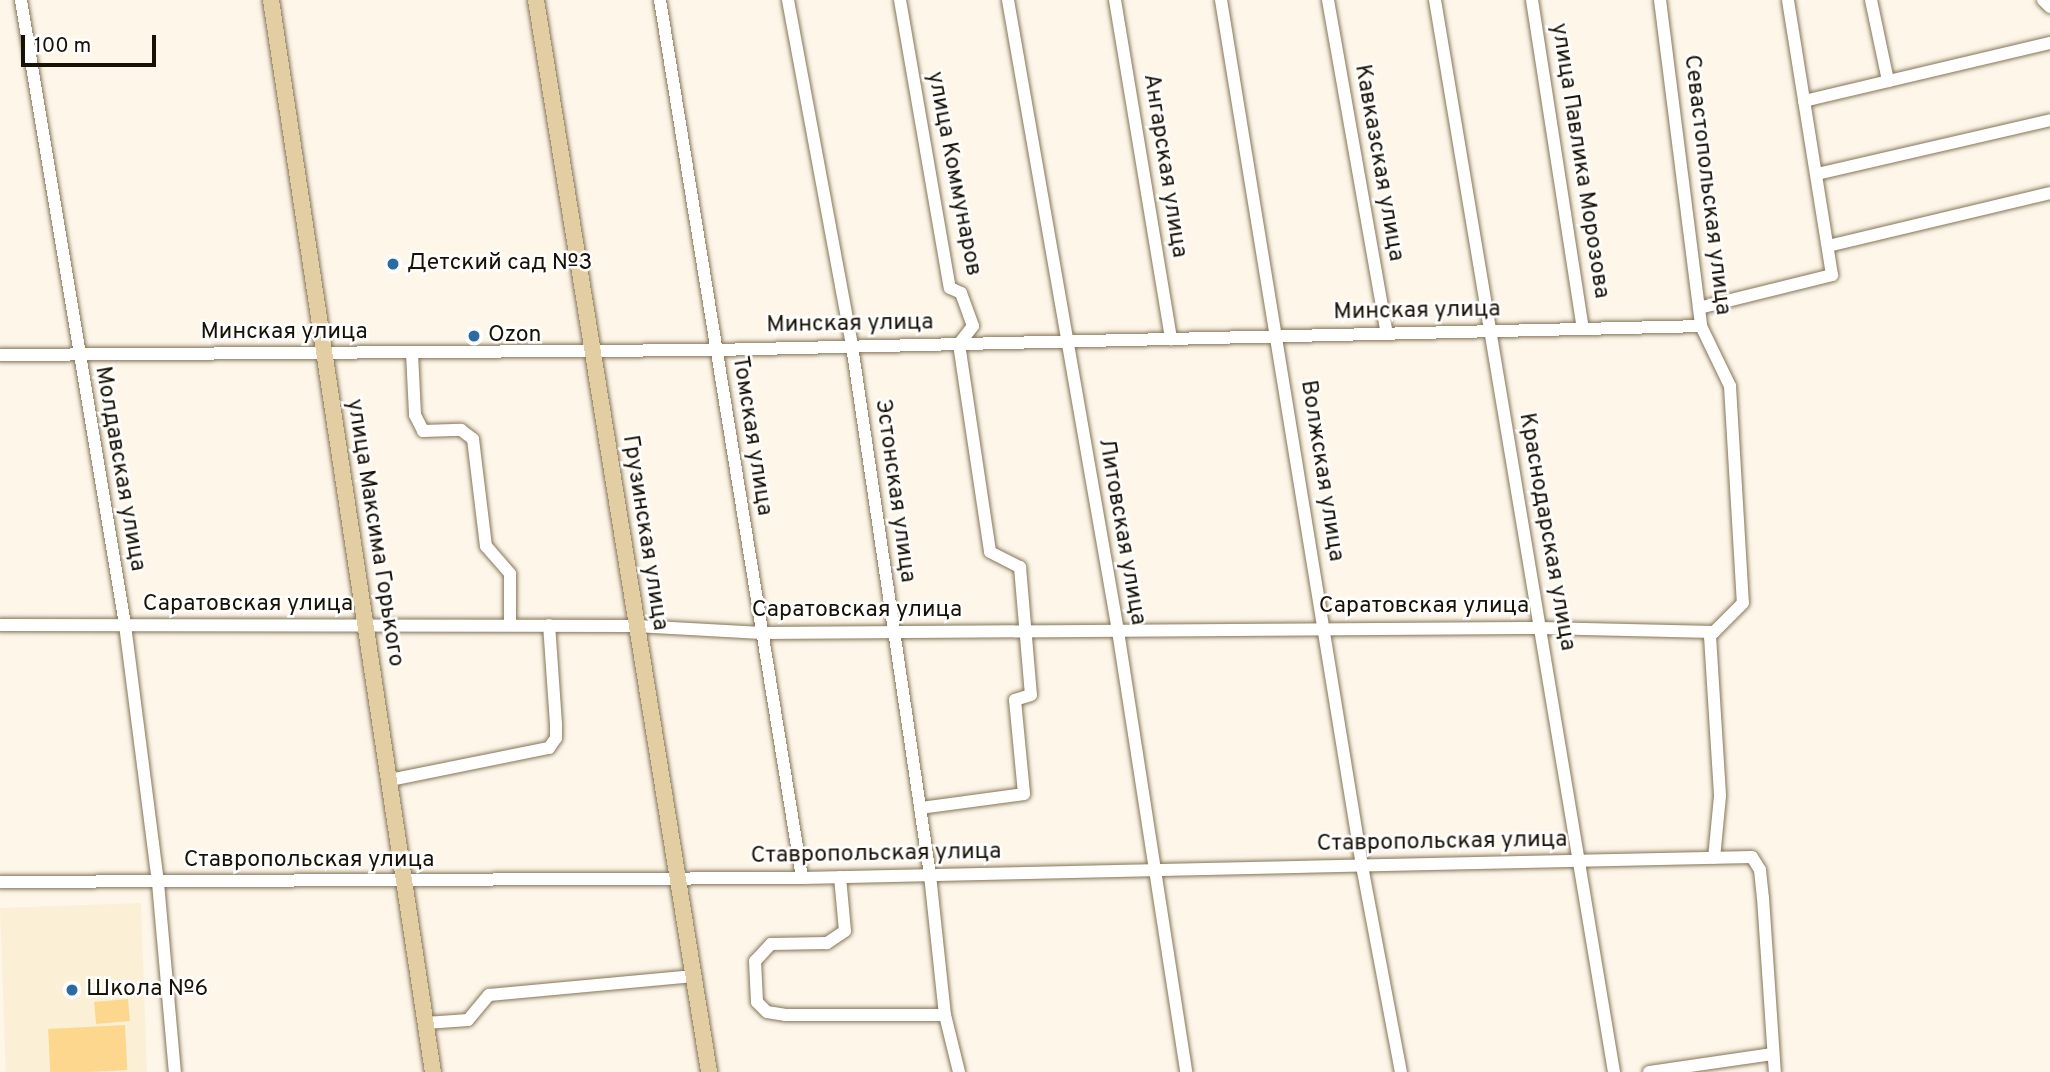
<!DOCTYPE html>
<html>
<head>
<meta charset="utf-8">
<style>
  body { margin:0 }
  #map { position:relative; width:2050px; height:1072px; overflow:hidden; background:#fdf6e9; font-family:Overpass,sans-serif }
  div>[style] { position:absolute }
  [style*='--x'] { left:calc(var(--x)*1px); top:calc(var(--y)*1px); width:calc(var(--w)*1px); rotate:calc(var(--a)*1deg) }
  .built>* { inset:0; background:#fbefd6; transform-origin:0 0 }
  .green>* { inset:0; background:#fdd78d; transform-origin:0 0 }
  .roads { filter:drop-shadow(0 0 2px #857557) drop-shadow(0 0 2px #857557) }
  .minor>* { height:12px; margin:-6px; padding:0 6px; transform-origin:6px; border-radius:6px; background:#fff }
  .major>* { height:16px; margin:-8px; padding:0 8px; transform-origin:8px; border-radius:8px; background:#e3cea3 }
  .dots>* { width:19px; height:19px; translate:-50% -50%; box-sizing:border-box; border:4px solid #fff; border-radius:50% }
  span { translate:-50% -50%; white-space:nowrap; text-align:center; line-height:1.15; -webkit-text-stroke:5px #fff; paint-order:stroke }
  .street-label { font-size:23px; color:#171106 }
  .poi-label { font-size:23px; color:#171106 }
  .left { translate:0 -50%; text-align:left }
  .scale { position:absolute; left:21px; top:35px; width:135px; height:32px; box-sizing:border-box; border:4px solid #171106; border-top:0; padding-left:9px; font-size:21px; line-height:24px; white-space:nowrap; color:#171106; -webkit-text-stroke:5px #fff; paint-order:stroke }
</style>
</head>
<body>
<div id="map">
  <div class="built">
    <div style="left:141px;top:903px;width:169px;height:141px;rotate:88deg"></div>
  </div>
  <div class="green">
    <div style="left:128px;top:999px;width:22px;height:34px;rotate:85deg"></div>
    <div style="left:125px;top:1025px;width:45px;height:77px;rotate:87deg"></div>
  </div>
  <div class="roads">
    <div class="minor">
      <div style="--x:21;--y:0;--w:634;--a:80.55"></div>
      <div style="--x:125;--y:625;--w:260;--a:82.7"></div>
      <div style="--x:158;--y:883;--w:190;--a:84.9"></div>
      <div style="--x:660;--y:0;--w:889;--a:80.81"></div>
      <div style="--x:788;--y:0;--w:352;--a:79.5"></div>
      <div style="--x:852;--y:346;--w:535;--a:81.61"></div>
      <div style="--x:930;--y:875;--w:141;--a:83.9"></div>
      <div style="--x:945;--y:1015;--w:59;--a:76.2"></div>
      <div style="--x:900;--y:0;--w:292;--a:80.2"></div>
      <div style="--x:950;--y:288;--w:12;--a:24"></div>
      <div style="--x:961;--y:293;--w:35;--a:70"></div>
      <div style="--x:973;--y:326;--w:23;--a:128"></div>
      <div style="--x:959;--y:344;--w:210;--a:81.5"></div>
      <div style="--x:990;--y:552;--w:34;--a:27"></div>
      <div style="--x:1020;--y:567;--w:128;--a:85.1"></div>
      <div style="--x:1031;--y:695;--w:17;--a:163"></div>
      <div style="--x:1015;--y:700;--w:94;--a:84.5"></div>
      <div style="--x:1024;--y:794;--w:105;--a:172.3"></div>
      <div style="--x:1008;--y:0;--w:641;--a:80.11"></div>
      <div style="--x:1118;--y:631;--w:446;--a:81.2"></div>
      <div style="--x:1115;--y:0;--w:344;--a:80.6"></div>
      <div style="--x:1221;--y:0;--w:877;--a:80.75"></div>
      <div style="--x:1362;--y:866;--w:210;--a:79.3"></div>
      <div style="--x:1328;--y:0;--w:339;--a:80"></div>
      <div style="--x:1435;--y:0;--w:1087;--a:80.52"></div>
      <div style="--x:1532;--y:0;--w:333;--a:81.2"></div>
      <div style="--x:1660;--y:0;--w:329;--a:82.8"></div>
      <div style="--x:1701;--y:326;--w:67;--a:64.2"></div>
      <div style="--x:1730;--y:386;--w:217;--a:86.6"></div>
      <div style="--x:1743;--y:603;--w:47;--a:135"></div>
      <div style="--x:1710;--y:636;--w:160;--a:86.4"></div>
      <div style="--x:1720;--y:796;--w:62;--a:95.5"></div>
      <div style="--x:1871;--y:0;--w:83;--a:78.1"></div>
      <div style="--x:2043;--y:0;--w:10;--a:45"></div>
      <div style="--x:1804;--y:101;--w:253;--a:-13.3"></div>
      <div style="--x:1817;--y:174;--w:239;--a:-13"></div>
      <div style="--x:1828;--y:246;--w:228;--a:-13.4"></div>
      <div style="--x:1699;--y:308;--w:137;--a:-13.9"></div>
      <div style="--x:1832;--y:275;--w:278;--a:-99.1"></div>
      <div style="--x:412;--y:353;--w:62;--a:87.2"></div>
      <div style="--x:415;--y:415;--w:18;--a:63"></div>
      <div style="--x:423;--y:431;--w:38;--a:-2"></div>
      <div style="--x:461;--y:430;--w:15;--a:37"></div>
      <div style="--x:473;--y:439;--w:108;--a:83.1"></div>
      <div style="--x:486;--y:546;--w:37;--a:49"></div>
      <div style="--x:510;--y:574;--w:51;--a:90"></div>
      <div style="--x:0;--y:355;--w:715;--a:-0.4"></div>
      <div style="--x:715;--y:350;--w:986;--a:-1.39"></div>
      <div style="--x:0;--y:625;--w:636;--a:0.09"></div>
      <div style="--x:636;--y:626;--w:126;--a:3.2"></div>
      <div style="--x:762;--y:633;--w:779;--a:-0.37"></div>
      <div style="--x:1541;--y:628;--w:173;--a:1.3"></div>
      <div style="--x:390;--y:780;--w:162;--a:-11.4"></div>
      <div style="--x:549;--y:748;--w:12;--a:-55"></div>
      <div style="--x:556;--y:738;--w:14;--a:-90"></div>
      <div style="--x:556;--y:724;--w:99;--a:-94"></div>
      <div style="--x:840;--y:877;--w:54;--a:84.7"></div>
      <div style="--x:845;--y:931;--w:22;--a:146"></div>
      <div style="--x:827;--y:943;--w:56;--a:179"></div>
      <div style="--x:771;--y:944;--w:23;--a:133"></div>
      <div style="--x:755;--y:961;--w:41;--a:87.2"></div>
      <div style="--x:757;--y:1002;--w:14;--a:45"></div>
      <div style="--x:767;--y:1012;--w:19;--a:9"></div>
      <div style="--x:786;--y:1015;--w:159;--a:0"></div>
      <div style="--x:0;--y:882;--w:802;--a:-0.29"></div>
      <div style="--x:802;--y:878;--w:950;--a:-1.27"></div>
      <div style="--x:1752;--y:857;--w:15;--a:58"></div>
      <div style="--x:1760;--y:870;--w:28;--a:84"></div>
      <div style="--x:1763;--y:898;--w:174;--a:86.1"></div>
      <div style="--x:426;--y:1023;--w:42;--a:-4.1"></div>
      <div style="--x:468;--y:1020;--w:33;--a:-50"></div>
      <div style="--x:489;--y:995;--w:206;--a:-5.3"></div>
      <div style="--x:1649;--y:1072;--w:124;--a:-8.3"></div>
    </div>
    <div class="major">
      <div style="--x:271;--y:0;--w:1084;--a:81.41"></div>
      <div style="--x:536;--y:0;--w:1086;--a:80.83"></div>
    </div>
  </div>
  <div class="dots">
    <div style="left:393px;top:264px;background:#2a6ca1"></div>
    <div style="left:474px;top:336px;background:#2a6ca1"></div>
    <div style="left:72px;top:990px;background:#2a6ca1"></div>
  </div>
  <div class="street-label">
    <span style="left:1579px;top:161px;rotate:81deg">улица Павлика Морозова</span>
    <span style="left:1378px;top:163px;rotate:80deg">Кавказская улица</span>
    <span style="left:1164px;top:166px;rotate:81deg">Ангарская улица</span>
    <span style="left:953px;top:174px;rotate:79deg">улица Коммунаров</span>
    <span style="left:1706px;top:185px;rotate:83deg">Севастопольская улица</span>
    <span style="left:1417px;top:312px;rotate:-1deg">Минская улица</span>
    <span style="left:850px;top:325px;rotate:-1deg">Минская улица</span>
    <span style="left:284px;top:333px">Минская улица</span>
    <span style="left:751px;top:436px;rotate:81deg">Томская улица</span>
    <span style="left:119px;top:469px;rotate:80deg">Молдавская улица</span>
    <span style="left:1321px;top:471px;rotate:81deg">Волжская улица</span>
    <span style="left:894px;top:491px;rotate:82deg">Эстонская улица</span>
    <span style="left:1121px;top:532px;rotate:80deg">Литовская улица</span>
    <span style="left:1546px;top:532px;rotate:80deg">Краснодарская улица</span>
    <span style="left:374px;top:533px;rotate:81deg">улица Максима Горького</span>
    <span style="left:644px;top:533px;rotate:81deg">Грузинская улица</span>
    <span style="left:248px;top:605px">Саратовская улица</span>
    <span style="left:1424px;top:607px">Саратовская улица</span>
    <span style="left:857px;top:611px">Саратовская улица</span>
    <span style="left:1442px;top:843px;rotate:-1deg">Ставропольская улица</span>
    <span style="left:876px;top:855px;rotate:-1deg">Ставропольская улица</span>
    <span style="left:309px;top:861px">Ставропольская улица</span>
  </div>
  <div class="poi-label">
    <span class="left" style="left:407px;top:264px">Детский сад №3</span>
    <span class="left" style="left:488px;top:336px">Ozon</span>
    <span class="left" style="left:86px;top:990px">Школа №6</span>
  </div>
  <div class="scale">100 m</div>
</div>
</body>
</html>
